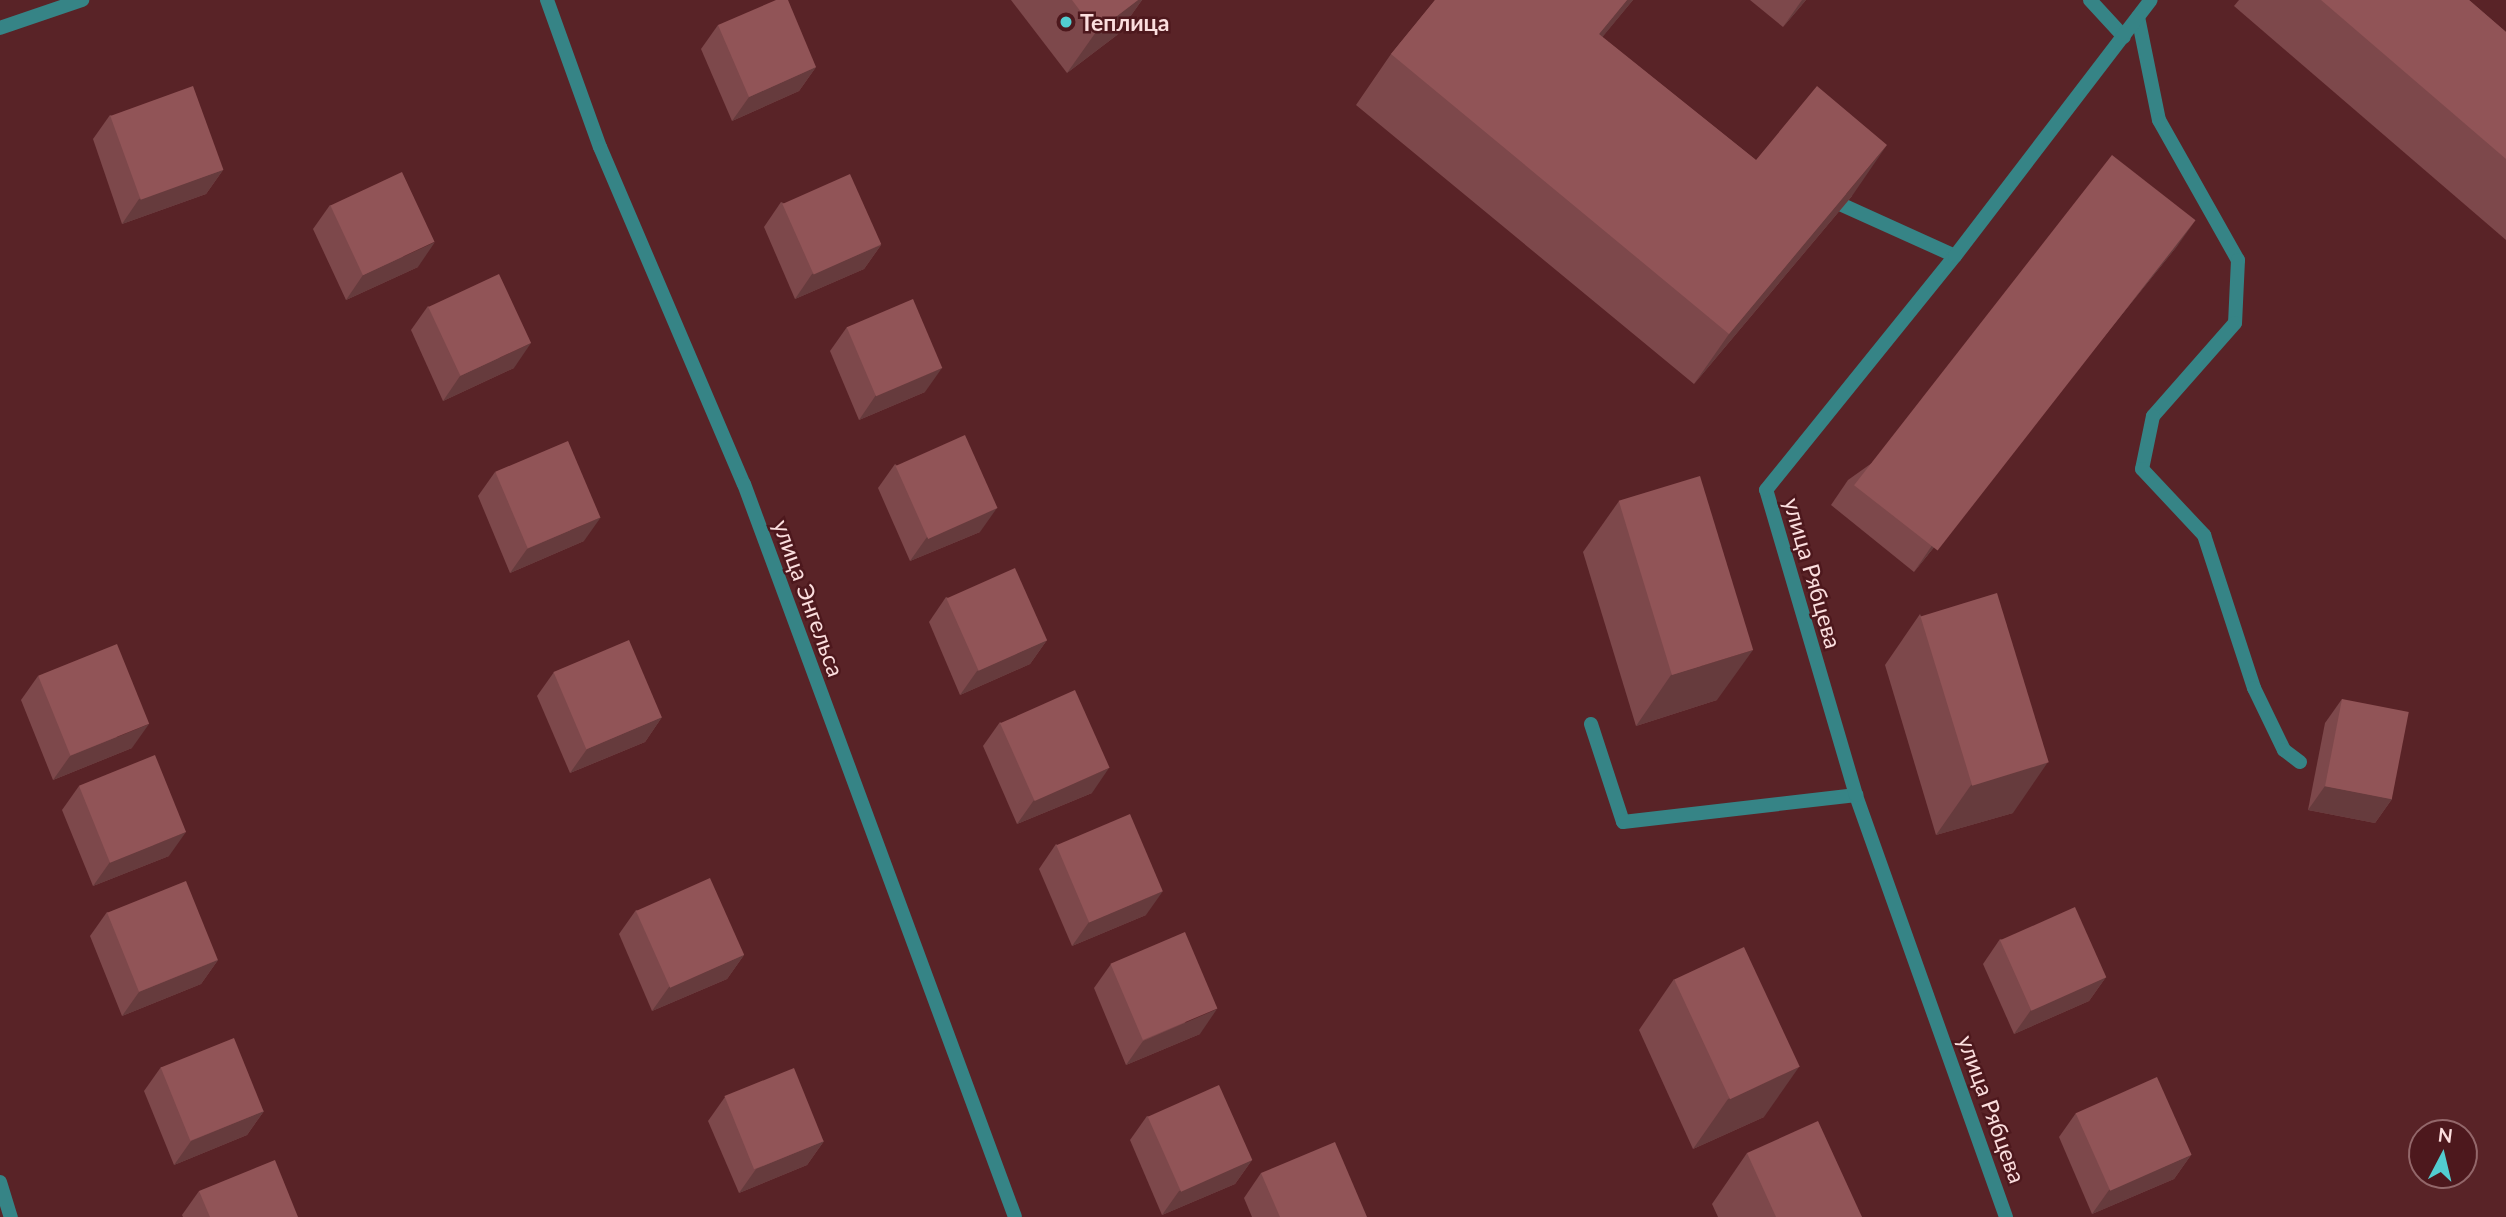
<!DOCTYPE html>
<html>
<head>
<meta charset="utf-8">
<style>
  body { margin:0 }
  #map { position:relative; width:2506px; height:1217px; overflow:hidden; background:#592327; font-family:Lato,sans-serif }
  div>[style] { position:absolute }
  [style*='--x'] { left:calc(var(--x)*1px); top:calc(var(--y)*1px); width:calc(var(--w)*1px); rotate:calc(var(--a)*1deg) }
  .lane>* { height:14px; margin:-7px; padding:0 7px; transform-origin:7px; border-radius:7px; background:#368486 }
  .street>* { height:14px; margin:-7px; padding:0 7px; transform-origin:7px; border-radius:7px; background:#368486 }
  .wall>* { inset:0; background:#7d484b }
  .shaded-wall>* { inset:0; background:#663b3d }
  .building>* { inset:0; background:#915457; transform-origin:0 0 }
  .dots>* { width:19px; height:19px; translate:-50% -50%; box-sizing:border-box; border:4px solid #4d181d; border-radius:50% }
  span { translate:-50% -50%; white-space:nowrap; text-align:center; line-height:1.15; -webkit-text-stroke:5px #4d181d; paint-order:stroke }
  .poi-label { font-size:23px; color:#fbdede; font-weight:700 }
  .left { translate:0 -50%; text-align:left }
  .street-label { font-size:23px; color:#fbdede }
  .north { position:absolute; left:2408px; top:1119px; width:70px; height:70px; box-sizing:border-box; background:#4d181d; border:2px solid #93676a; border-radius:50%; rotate:7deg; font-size:19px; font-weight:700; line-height:28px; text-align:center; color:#fbdede }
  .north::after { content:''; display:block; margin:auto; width:24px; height:32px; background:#52cdd0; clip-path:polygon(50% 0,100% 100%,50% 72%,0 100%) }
</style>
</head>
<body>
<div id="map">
  <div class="lane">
    <div style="--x:2090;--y:0;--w:50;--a:47.4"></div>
    <div style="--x:2138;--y:17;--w:105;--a:78.5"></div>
    <div style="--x:2159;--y:120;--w:161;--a:60.6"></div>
    <div style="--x:2238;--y:260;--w:63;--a:92.7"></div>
    <div style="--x:2235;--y:323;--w:124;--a:131.4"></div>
    <div style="--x:2153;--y:416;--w:54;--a:101.7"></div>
    <div style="--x:2142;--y:469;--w:91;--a:46.8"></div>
    <div style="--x:2204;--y:535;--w:161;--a:71.9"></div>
    <div style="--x:2254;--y:688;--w:69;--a:64.2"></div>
    <div style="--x:2284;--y:750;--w:20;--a:37"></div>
    <div style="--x:1829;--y:199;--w:138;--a:24.3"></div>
    <div style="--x:1591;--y:724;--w:103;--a:71.9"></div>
    <div style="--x:1623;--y:822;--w:235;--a:-6.6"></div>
  </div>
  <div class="street">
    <div style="--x:547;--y:0;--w:156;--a:70.2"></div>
    <div style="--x:600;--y:147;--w:366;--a:66.9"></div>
    <div style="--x:744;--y:484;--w:781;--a:69.71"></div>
    <div style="--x:0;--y:28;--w:87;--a:-18.9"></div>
    <div style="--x:0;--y:1182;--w:37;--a:73"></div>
    <div style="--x:2006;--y:1217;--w:448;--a:-109.6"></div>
    <div style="--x:1856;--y:795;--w:318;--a:-106.4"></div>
    <div style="--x:1766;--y:490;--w:301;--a:-51.1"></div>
    <div style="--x:1955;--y:256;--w:322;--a:-52.6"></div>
  </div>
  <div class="wall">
    <div style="clip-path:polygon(1011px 0,1142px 0,1117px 35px,1067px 73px)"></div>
    <div style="clip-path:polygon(1435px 0,1633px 0,1602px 37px,1756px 160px,1852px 196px,1694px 384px,1356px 105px,1391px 54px)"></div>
    <div style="clip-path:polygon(1750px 0,1806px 0,1783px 27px)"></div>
    <div style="clip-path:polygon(2239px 0,2469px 0,2506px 32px,2506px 240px,2234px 6px)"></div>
    <div style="clip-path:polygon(718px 25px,816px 67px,799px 91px,732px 121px,701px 49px)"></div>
    <div style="clip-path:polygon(110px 115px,223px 170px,206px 194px,122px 224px,93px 139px)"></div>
    <div style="clip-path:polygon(781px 202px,881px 245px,864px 269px,795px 299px,764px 227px)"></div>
    <div style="clip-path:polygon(330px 205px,418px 267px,346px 300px,313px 229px)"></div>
    <div style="clip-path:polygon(2178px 245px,1914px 572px,1831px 505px,1848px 480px)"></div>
    <div style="clip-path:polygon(428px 306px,514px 368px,443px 401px,411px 330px)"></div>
    <div style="clip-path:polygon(847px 327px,925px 392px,859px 420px,830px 351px)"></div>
    <div style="clip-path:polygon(895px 464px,980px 532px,910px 561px,878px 488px)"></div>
    <div style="clip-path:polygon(495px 472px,584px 541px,510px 573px,478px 496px)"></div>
    <div style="clip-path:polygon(1619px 501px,1717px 700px,1636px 726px,1583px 552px)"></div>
    <div style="clip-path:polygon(946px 597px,1047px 640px,1030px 664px,960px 695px,929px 622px)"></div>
    <div style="clip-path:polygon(1920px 614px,2013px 813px,1936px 835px,1885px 665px)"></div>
    <div style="clip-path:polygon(554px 672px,662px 717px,645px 742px,570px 773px,537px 696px)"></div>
    <div style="clip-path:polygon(38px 676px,132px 748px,53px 780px,21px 700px)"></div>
    <div style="clip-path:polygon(2342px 699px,2392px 799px,2375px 823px,2308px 810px,2325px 723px)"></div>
    <div style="clip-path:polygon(1000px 722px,1092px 793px,1017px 824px,983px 746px)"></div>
    <div style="clip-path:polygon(79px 786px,169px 856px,93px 886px,62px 810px)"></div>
    <div style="clip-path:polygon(1056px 844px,1146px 915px,1072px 946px,1039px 869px)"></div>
    <div style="clip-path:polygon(636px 910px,744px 955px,727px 979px,652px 1011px,619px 934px)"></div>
    <div style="clip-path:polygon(107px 912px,218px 960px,201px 984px,122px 1016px,90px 936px)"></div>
    <div style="clip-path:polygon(2000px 939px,2106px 977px,2089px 1001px,2014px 1034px,1983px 964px)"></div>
    <div style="clip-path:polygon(1111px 964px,1200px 1034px,1126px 1065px,1094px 988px)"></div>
    <div style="clip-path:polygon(1674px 979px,1764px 1117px,1693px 1149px,1639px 1030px)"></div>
    <div style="clip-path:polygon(161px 1067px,264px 1111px,247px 1135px,174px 1165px,144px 1091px)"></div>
    <div style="clip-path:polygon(725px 1097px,824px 1141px,807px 1165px,739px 1193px,708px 1121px)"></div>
    <div style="clip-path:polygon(2076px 1113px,2191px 1155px,2174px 1179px,2092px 1214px,2059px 1137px)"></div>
    <div style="clip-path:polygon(1147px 1116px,1252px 1160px,1235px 1184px,1162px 1215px,1130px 1140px)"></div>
    <div style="clip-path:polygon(1747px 1153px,1862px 1217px,1718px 1217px,1712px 1204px)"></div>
    <div style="clip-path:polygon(1261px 1173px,1367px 1217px,1252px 1217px,1244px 1198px)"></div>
    <div style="clip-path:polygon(199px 1191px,298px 1217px,183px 1217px,182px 1215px)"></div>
  </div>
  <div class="shaded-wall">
    <div style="clip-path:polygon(1138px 0,1142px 0,1117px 35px,1067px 73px,1096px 32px)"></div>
    <div style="clip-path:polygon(1627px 0,1633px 0,1563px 85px,1599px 34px)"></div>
    <div style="clip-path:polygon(1802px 0,1806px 0,1783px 27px)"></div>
    <div style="clip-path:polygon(816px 67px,799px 91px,732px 121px,749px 97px)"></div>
    <div style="clip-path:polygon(1887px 145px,1852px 196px,1694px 384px,1729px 334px)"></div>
    <div style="clip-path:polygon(223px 170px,206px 194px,122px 224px,139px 199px)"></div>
    <div style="clip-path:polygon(2195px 221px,2178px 245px,1914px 572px,1931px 547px)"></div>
    <div style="clip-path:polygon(435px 242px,418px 267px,346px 300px,363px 275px)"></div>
    <div style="clip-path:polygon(881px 245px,864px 269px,795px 299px,812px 274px)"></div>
    <div style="clip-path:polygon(531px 343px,514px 368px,443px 401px,460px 376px)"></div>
    <div style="clip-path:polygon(942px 368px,925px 392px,859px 420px,876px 395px)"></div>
    <div style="clip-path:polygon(997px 508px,980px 532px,910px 561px,927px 537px)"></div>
    <div style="clip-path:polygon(601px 517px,584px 541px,510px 573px,527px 549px)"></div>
    <div style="clip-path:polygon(1047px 640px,1030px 664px,960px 695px,977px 671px)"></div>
    <div style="clip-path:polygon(1753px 650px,1717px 700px,1636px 726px,1671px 675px)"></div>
    <div style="clip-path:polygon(662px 717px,645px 742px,570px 773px,587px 749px)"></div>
    <div style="clip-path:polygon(149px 724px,132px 748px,53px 780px,70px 756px)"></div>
    <div style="clip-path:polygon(2048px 762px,2013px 813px,1936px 835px,1971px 785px)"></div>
    <div style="clip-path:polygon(1109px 768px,1092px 793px,1017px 824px,1034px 800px)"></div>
    <div style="clip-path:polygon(2325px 786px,2392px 799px,2375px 823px,2308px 810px)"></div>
    <div style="clip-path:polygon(186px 832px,169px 856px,93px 886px,110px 862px)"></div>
    <div style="clip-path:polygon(1163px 891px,1146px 915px,1072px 946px,1089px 922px)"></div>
    <div style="clip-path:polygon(744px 955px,727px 979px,652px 1011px,669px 987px)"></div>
    <div style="clip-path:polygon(218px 960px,201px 984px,122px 1016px,139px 992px)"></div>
    <div style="clip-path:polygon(2106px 977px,2089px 1001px,2014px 1034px,2031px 1010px)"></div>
    <div style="clip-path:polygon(1217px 1009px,1200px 1034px,1126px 1065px,1143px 1041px)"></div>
    <div style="clip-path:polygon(1799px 1067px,1764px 1117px,1693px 1149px,1728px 1099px)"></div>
    <div style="clip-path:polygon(264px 1111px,247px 1135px,174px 1165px,191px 1141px)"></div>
    <div style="clip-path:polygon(824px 1141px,807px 1165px,739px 1193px,756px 1169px)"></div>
    <div style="clip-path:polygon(2191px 1155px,2174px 1179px,2092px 1214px,2109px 1190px)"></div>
    <div style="clip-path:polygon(1252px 1160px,1235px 1184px,1162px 1215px,1179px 1191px)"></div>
  </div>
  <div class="building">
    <div style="clip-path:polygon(776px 0,788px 0,816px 67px,749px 97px,718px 25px)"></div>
    <div style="clip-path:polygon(1072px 0,1138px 0,1096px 32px)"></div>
    <div style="clip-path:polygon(1435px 0,1627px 0,1599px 34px,1756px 160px,1817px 86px,1887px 145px,1729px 334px,1391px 54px)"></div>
    <div style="clip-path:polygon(2321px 0,2469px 0,2506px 32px,2506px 159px)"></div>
    <div style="left:193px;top:86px;width:89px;height:88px;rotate:70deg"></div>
    <div style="left:2112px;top:155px;width:106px;height:419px;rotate:38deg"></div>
    <div style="left:402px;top:172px;width:77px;height:79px;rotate:65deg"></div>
    <div style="left:850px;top:174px;width:77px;height:74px;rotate:66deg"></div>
    <div style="left:499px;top:274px;width:76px;height:78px;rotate:65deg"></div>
    <div style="left:913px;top:299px;width:75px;height:72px;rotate:67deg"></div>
    <div style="left:965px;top:435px;width:80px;height:76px;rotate:66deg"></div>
    <div style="left:568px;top:441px;width:83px;height:79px;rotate:67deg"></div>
    <div style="left:1700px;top:476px;width:182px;height:85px;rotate:73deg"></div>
    <div style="left:1015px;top:568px;width:79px;height:75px;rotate:66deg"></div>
    <div style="left:1997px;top:593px;width:177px;height:80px;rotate:73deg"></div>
    <div style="left:629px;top:640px;width:84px;height:82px;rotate:67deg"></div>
    <div style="left:117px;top:644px;width:86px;height:85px;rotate:68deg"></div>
    <div style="left:1075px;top:690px;width:85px;height:82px;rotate:66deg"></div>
    <div style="left:2342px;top:699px;width:68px;height:89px;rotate:11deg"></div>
    <div style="left:155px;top:755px;width:83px;height:82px;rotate:68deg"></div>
    <div style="left:1130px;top:814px;width:84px;height:80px;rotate:67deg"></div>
    <div style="left:710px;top:878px;width:84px;height:81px;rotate:66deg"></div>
    <div style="left:186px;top:881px;width:85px;height:85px;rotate:68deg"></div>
    <div style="left:2075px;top:907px;width:77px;height:82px;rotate:66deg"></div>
    <div style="left:1185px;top:932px;width:83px;height:81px;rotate:67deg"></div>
    <div style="left:1744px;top:947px;width:132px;height:77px;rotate:65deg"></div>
    <div style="left:234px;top:1038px;width:79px;height:79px;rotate:68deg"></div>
    <div style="left:794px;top:1068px;width:79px;height:75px;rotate:68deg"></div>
    <div style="left:2157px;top:1077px;width:85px;height:89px;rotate:66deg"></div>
    <div style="left:1219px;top:1085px;width:82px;height:78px;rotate:66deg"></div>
    <div style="clip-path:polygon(1818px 1121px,1862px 1217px,1776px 1217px,1747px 1153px)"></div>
    <div style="clip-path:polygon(1335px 1142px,1367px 1217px,1280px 1217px,1261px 1173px)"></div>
    <div style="clip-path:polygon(275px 1160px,298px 1217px,210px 1217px,199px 1191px)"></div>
  </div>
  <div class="dots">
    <div style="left:1066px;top:22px;background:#52cdd0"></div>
  </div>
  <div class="poi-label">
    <span class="left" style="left:1080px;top:22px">Теплица</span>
  </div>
  <div class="street-label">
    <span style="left:1813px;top:573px;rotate:74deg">улица Рябцева</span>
    <span style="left:809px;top:598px;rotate:70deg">улица Энгельса</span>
    <span style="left:1992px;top:1109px;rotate:70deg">улица Рябцева</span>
  </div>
  <div class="north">N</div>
</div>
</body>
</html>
